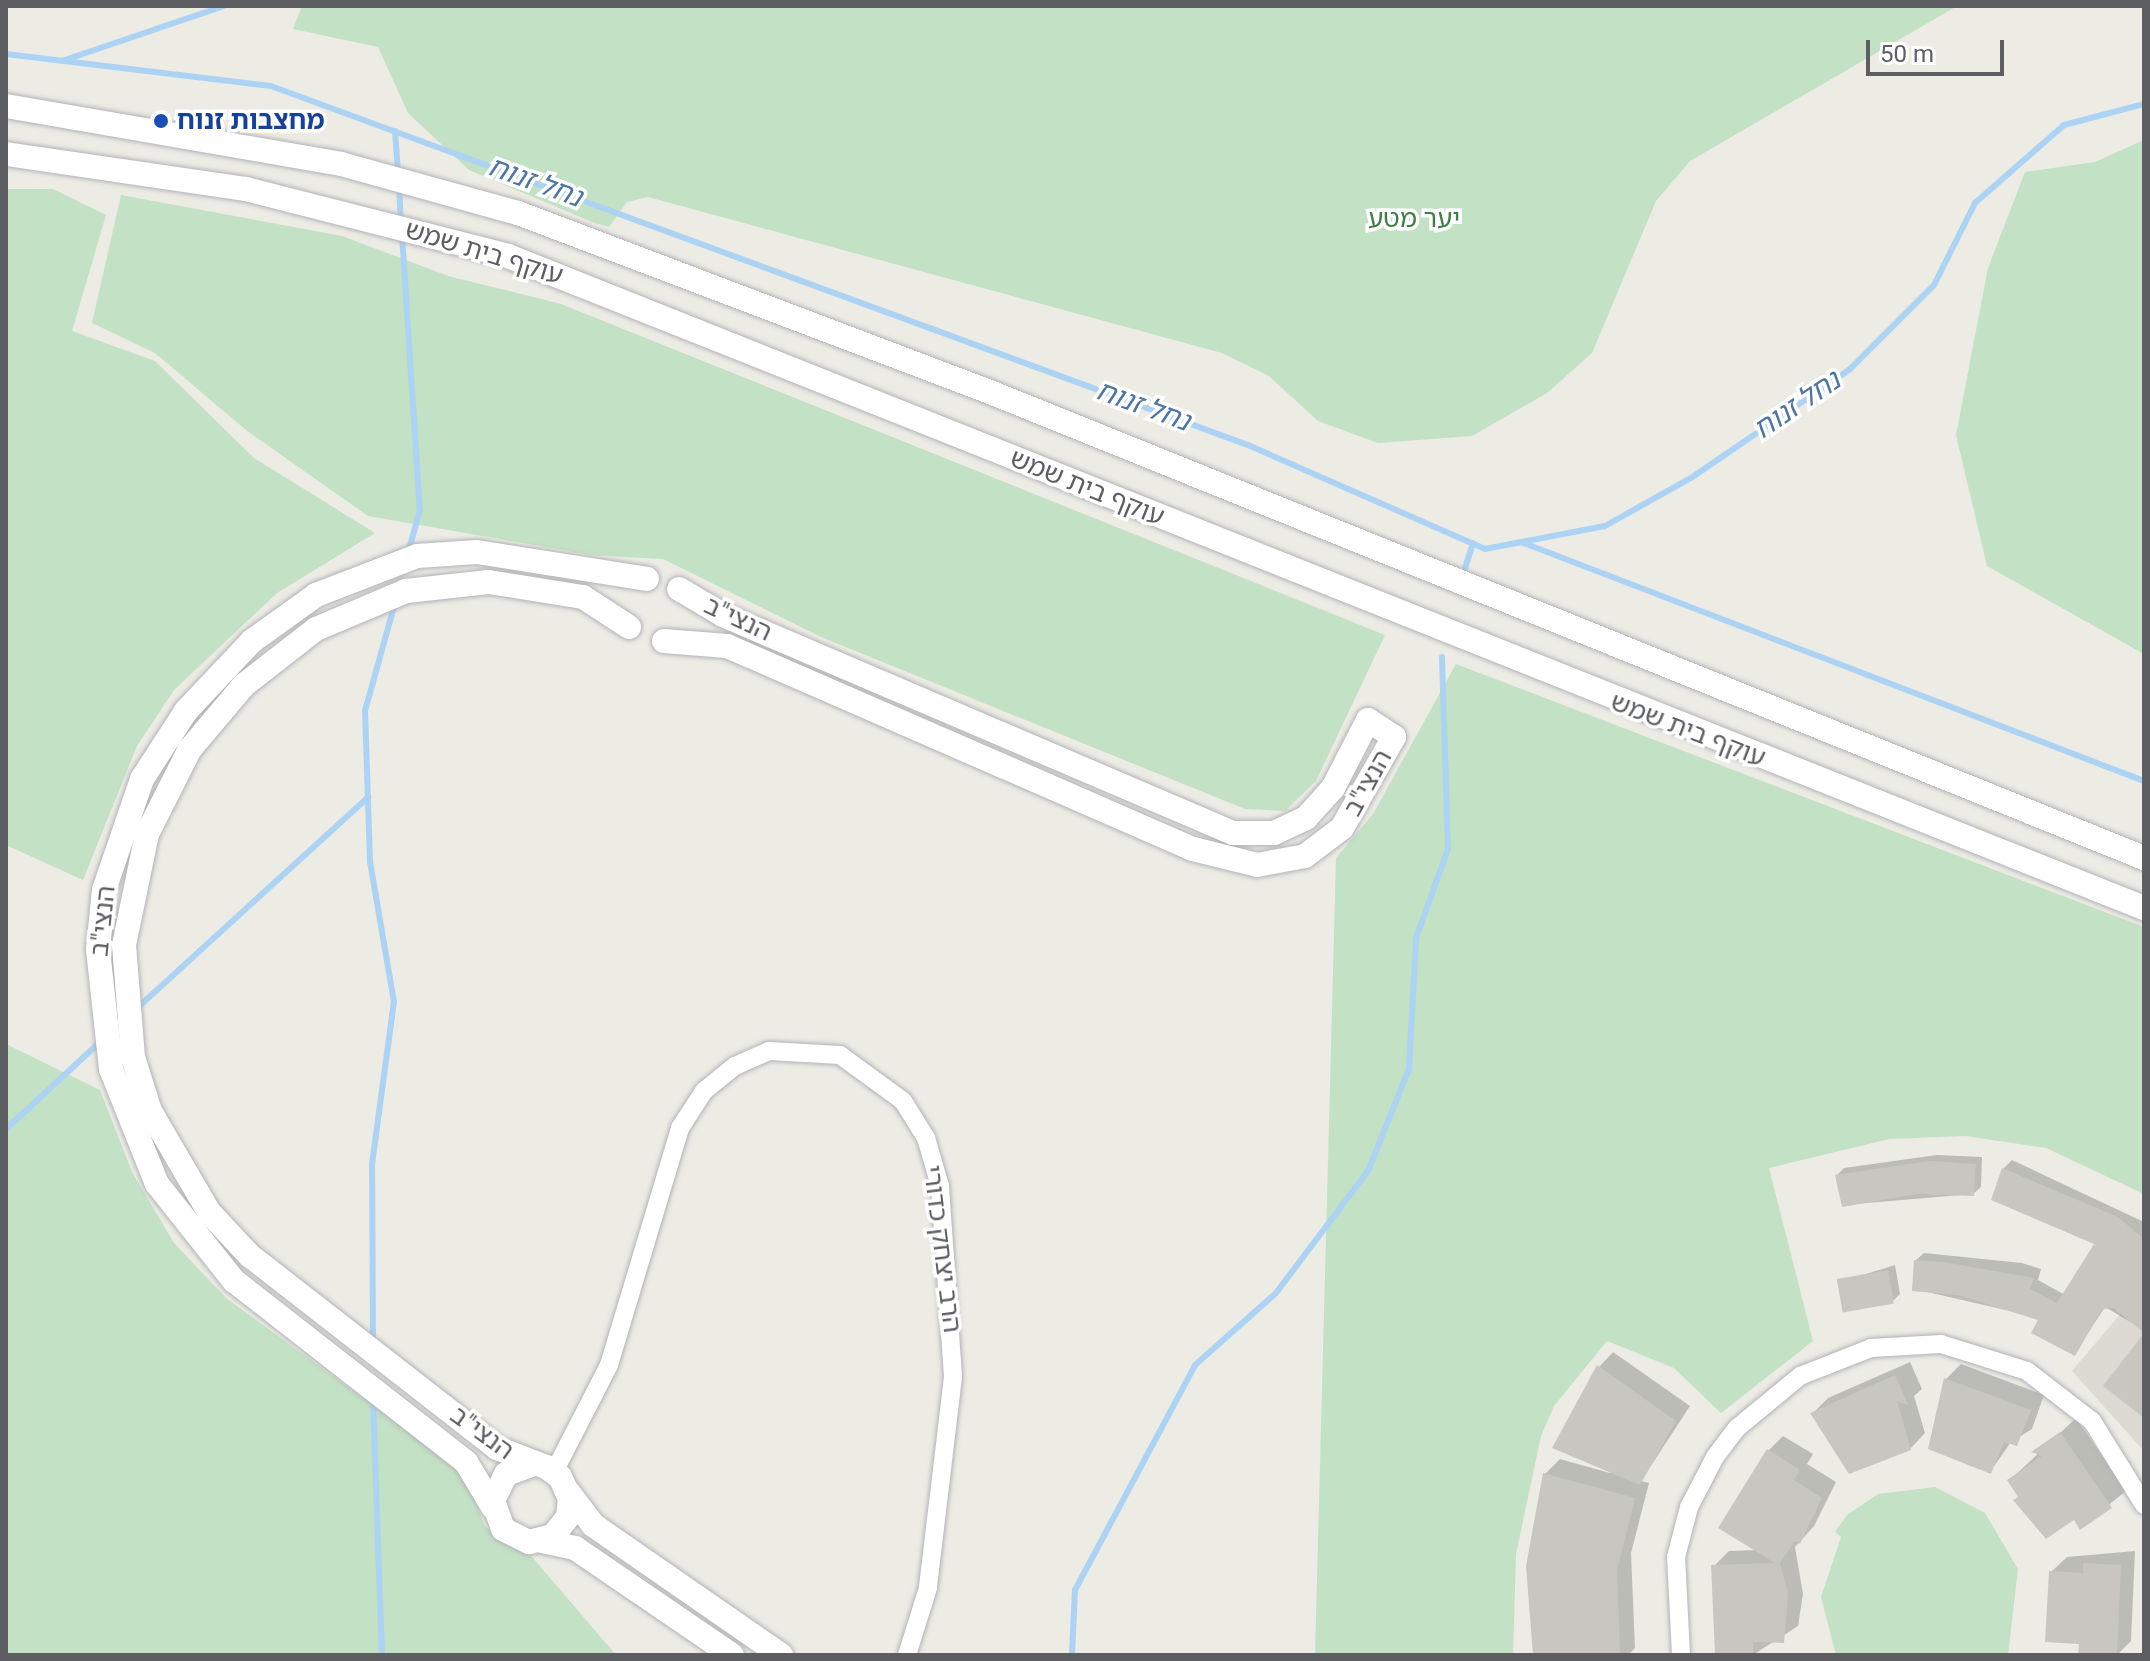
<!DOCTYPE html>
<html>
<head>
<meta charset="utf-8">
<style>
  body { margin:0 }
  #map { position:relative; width:2150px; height:1661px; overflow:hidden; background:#ecebe4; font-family:Roboto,"Noto Sans Hebrew",sans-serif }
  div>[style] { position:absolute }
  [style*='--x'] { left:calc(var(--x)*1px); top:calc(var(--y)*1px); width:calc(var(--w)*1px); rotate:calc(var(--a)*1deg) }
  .education>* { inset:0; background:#dcdad2 }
  .green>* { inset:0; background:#c3e1c4 }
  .shadow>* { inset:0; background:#0003 }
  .stream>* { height:6px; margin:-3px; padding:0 3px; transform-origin:3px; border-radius:3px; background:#acd3f4 }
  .building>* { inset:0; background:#c8c6c0; transform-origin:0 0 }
  .roads { filter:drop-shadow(0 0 2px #b1b3b7) drop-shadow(0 0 2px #b1b3b7) }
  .street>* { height:18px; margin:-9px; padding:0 9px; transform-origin:9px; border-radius:9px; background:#fff }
  .secondary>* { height:24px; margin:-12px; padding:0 12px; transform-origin:12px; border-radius:12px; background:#fff }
  .dots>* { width:22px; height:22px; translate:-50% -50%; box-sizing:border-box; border:4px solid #fff; border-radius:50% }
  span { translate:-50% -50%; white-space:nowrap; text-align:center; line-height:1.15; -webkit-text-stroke:7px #fff; paint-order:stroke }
  .transit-label { font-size:26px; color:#164399; font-weight:700 }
  .left { translate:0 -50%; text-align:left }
  .park-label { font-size:26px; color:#3f7e44 }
  .street-label { font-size:26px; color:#5c5e62 }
  .water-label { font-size:28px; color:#4c74a4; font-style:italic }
  .frame { position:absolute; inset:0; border:8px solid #5c5e62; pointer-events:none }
  .scale { position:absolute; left:1866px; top:40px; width:138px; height:36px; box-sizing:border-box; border:4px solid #5c5e62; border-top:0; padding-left:10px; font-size:24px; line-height:28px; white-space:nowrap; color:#5c5e62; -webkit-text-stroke:6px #fff; paint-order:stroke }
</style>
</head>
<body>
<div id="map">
  <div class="education">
    <div style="clip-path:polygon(2144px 1286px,2144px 1451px,2072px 1371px)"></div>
  </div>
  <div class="green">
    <div style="clip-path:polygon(302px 6px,1957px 6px,1690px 161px,1656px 201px,1592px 353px,1547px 393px,1472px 436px,1378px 443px,1318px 421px,1269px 376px,1222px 353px,648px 197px,627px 202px,609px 227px,595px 223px,469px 170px,408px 113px,378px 47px,293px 29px)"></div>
    <div style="clip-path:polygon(2144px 140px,2144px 654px,1987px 566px,1956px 435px,1988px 268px,2025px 172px,2095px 162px)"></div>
    <div style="clip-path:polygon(6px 189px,53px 189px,106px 215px,72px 331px,155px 361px,254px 458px,375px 533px,277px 593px,174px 690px,137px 746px,83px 880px,6px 845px)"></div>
    <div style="clip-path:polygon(121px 195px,342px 236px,448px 276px,561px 304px,1385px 635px,1316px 781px,1285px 811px,1245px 809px,821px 637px,663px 559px,591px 555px,368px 516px,246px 430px,155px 353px,92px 323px)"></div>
    <div style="clip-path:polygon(1456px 664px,2144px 927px,2144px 1194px,2046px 1148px,1966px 1136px,1889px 1139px,1769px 1168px,1813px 1341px,1721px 1413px,1674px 1368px,1607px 1341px,1554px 1406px,1541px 1436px,1516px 1554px,1513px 1655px,1315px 1655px,1336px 858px,1373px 814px)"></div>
    <div style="clip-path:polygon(6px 1044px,100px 1090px,132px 1172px,174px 1243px,226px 1298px,463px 1471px,485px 1526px,504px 1544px,527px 1551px,616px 1655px,6px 1655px)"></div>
    <div style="clip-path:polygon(1935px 1487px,1985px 1513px,2018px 1569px,2008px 1655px,1836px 1655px,1821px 1597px,1841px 1537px,1835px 1532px,1847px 1515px,1878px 1494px)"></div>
  </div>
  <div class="shadow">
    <div style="clip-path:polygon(1937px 1155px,1982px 1157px,1981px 1187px,1973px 1194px,1843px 1205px,1837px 1175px,1844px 1168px)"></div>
    <div style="clip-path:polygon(2012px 1160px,2144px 1222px,2144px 1330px,2105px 1307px,2075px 1353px,2041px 1318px,1914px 1289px,1915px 1261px,1924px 1253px,2022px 1263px,2041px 1269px,2038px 1280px,2065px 1295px,2097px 1243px,2003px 1169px)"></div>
    <div style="clip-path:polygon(1895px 1265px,1900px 1294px,1893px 1301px,1840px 1282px)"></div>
    <div style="clip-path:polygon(1613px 1352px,1690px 1406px,1641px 1481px,1649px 1483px,1631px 1553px,1635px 1648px,1628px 1655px,1536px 1655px,1545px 1474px,1560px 1459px,1610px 1473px,1599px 1367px)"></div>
    <div style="clip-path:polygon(1910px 1362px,1922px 1389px,1914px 1396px,1925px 1433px,1910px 1449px,1813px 1413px,1828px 1398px)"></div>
    <div style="clip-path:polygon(1961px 1364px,2044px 1395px,2032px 1429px,2011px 1442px,1990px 1472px,1946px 1379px)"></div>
    <div style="clip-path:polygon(2076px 1418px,2126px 1491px,2081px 1527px,2074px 1517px,2020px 1496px,2009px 1481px)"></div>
    <div style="clip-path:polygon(1783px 1436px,1813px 1454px,1807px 1464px,1836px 1482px,1814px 1526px,1795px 1547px,1803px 1594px,1798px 1626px,1753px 1655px,1717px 1655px,1714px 1566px,1729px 1551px,1757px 1550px,1768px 1451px)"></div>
    <div style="clip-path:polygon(2135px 1551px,2131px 1641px,2117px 1655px,2098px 1655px,2081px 1642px,2051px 1572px,2067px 1557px)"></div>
  </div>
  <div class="stream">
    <div style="--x:6;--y:54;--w:267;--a:6.9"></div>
    <div style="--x:271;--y:86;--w:1041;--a:20.18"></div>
    <div style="--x:1248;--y:445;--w:259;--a:23.7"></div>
    <div style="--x:1485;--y:549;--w:122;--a:-10.9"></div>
    <div style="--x:1605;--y:526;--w:98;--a:-29.2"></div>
    <div style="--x:1691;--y:478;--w:193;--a:-34.4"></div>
    <div style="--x:1850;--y:369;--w:119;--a:-45"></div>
    <div style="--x:1934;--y:285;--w:92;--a:-63.4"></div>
    <div style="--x:1975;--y:203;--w:118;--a:-41.2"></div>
    <div style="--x:2064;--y:125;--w:83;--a:-14.7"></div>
    <div style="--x:65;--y:60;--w:168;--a:-18.8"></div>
    <div style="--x:395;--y:131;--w:41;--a:85.8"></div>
    <div style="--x:399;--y:187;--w:37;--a:87"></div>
    <div style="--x:402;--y:235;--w:276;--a:86.3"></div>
    <div style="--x:420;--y:510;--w:45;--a:105.6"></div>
    <div style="--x:1521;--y:542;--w:667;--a:20.99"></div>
    <div style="--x:1465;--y:568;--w:26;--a:-72"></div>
    <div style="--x:135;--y:1010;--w:316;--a:-42.4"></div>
    <div style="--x:6;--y:1129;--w:128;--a:-42.8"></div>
    <div style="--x:373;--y:1344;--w:180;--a:-90.3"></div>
    <div style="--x:372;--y:1164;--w:163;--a:-82.3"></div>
    <div style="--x:394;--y:1002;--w:143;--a:-99.7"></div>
    <div style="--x:370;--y:861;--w:150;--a:-91.9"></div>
    <div style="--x:365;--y:711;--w:112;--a:-74.5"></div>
    <div style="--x:373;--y:1399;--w:256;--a:88"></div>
    <div style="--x:1072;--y:1655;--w:65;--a:-87.4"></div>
    <div style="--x:1075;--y:1590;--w:255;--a:-61.9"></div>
    <div style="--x:1195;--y:1365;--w:108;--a:-41.6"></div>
    <div style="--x:1276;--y:1293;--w:153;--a:-53"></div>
    <div style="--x:1368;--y:1171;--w:110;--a:-68.1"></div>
    <div style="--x:1409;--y:1069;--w:131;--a:-86.9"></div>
    <div style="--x:1416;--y:938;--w:95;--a:-70.2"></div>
    <div style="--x:1448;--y:849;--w:192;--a:-91.8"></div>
  </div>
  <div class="building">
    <div style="clip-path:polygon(1929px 1161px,1976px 1164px,1974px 1196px,1917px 1194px,1842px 1207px,1835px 1175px)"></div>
    <div style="clip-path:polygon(2002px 1168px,2118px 1217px,2144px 1239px,2144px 1418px,2103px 1386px,2144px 1333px,2113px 1308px,2102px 1309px,2075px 1356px,2031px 1333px,2038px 1320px,1958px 1295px,1912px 1291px,1914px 1260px,1944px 1262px,2034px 1278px,2030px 1289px,2057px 1303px,2094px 1244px,1991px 1200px)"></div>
    <div style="left:1888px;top:1270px;width:34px;height:52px;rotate:80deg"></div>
    <div style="clip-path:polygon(1597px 1365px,1676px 1421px,1640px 1485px,1552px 1448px)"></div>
    <div style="clip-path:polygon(1895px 1375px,1908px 1405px,1897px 1401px,1911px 1450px,1849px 1474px,1810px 1413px)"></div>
    <div style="clip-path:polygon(1944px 1378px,2031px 1410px,2017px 1446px,2004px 1442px,1991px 1474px,1928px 1449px)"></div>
    <div style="clip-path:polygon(2060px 1432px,2112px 1508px,2080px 1530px,2074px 1520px,2046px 1539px,2013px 1500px,2018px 1497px,2007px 1480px,2042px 1456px,2031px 1452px)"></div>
    <div style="clip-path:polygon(1767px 1449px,1800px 1470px,1794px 1480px,1822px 1498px,1800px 1544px,1795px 1541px,1780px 1563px,1788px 1593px,1784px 1643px,1753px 1642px,1753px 1655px,1715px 1655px,1711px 1565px,1775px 1563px,1718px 1528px)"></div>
    <div style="clip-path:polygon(1543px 1473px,1635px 1498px,1617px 1570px,1620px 1655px,1533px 1655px,1526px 1566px)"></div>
    <div style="clip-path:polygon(2083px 1563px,2121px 1565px,2117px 1655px,2078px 1655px,2079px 1644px,2045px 1642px,2049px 1571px,2083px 1573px)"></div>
  </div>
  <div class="roads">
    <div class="street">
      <div style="--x:554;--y:1472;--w:120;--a:-62.8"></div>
      <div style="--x:609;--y:1365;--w:247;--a:-73.3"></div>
      <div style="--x:680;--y:1128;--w:44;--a:-57"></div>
      <div style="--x:704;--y:1091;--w:40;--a:-39"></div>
      <div style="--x:735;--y:1066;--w:37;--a:-24"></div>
      <div style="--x:769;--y:1051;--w:71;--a:3.2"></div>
      <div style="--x:840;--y:1055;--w:78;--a:36.1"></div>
      <div style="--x:903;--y:1101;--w:44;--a:58.1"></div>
      <div style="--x:926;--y:1138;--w:50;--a:73.7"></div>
      <div style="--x:940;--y:1186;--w:191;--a:86.1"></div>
      <div style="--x:953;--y:1377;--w:212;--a:96.8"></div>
      <div style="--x:928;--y:1588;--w:70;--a:107.4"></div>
      <div style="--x:1681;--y:1655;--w:98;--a:-92.9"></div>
      <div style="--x:1676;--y:1557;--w:52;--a:-75.4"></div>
      <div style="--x:1689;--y:1507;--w:56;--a:-62.5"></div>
      <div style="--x:1715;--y:1457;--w:36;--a:-53"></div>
      <div style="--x:1737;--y:1428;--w:82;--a:-39.5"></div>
      <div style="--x:1800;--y:1376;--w:76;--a:-21.5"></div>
      <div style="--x:1871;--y:1348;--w:70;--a:-3.3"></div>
      <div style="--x:1941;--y:1344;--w:90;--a:17.4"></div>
      <div style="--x:2027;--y:1371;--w:82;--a:37.6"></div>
      <div style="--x:2092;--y:1421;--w:99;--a:58.2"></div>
    </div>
    <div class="secondary">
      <div style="--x:6;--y:106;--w:340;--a:9.8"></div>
      <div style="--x:341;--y:164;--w:184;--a:15.5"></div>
      <div style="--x:518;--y:213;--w:505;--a:20.77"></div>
      <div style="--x:990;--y:392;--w:1245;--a:21.99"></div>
      <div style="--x:6;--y:154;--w:243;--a:8.3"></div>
      <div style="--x:246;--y:189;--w:270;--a:14.3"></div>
      <div style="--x:508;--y:256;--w:1761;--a:21.73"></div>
      <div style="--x:664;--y:641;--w:63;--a:4.5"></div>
      <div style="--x:727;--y:646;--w:508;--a:23.54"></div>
      <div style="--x:1193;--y:849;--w:66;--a:14"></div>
      <div style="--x:1257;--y:865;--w:49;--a:-10.6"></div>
      <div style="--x:1305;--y:856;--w:46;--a:-37.1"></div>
      <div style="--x:1342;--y:828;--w:105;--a:-60.3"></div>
      <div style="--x:1394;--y:737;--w:31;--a:-147"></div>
      <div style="--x:1368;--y:720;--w:76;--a:117.2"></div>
      <div style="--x:1333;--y:788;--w:40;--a:132"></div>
      <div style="--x:1306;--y:818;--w:35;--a:155"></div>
      <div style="--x:1274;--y:833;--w:41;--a:180"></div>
      <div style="--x:1233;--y:833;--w:555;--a:-156.86"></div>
      <div style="--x:723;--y:615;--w:51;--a:-149.4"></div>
      <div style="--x:534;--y:1464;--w:30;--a:160"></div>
      <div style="--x:506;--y:1474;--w:30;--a:116"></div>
      <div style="--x:493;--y:1501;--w:30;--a:70"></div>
      <div style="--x:503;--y:1529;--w:29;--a:27"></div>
      <div style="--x:529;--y:1542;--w:25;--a:-14"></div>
      <div style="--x:553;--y:1536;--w:24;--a:-52"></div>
      <div style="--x:568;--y:1517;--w:18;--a:-84"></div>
      <div style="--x:570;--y:1499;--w:24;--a:-114"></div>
      <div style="--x:560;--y:1477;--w:17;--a:-144"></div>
      <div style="--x:546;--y:1467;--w:53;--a:-158.8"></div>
      <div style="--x:497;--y:1448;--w:313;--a:-142.1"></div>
      <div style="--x:250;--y:1256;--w:60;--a:-133"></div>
      <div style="--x:209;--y:1212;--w:117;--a:-120.3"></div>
      <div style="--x:150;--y:1111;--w:57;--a:-107.5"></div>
      <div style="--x:133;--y:1057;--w:112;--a:-94.6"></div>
      <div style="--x:124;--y:945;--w:113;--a:-78.3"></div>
      <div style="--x:147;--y:834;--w:95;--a:-63.2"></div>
      <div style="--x:190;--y:749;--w:84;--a:-49.8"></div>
      <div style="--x:244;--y:685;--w:91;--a:-37.9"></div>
      <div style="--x:316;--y:629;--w:98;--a:-22.9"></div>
      <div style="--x:406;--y:591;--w:83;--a:-6.2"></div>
      <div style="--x:489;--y:582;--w:95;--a:9.1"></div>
      <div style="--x:583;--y:597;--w:55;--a:33.1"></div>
      <div style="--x:569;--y:1493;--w:40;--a:53"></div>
      <div style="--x:593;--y:1525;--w:229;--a:34.7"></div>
      <div style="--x:493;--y:1507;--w:52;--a:-121"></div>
      <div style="--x:466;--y:1462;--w:294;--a:-142"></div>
      <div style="--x:234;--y:1281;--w:124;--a:-128.4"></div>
      <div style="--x:157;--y:1184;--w:124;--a:-111.8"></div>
      <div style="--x:111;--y:1069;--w:121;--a:-96.2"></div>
      <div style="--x:98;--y:949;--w:59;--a:-84.2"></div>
      <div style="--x:104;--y:890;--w:117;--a:-71.1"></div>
      <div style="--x:142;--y:779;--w:81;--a:-57.1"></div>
      <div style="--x:186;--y:711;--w:96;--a:-46.7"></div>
      <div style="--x:252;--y:641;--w:79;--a:-35.7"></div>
      <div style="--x:316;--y:595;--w:108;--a:-21.1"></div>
      <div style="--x:417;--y:556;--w:60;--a:-3.8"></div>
      <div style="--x:477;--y:552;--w:172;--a:9"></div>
      <div style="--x:542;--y:1541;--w:34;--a:12"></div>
      <div style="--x:575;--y:1548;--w:190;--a:34.3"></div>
    </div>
  </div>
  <div class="dots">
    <div style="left:161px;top:121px;background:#1a4fb4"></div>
  </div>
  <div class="transit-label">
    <span class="left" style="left:177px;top:121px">מחצבות זנוח</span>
  </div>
  <div class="park-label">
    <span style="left:1414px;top:219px">יער מטע</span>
  </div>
  <div class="street-label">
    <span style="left:484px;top:253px;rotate:17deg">עוקף בית שמש</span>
    <span style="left:1087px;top:488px;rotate:22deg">עוקף בית שמש</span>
    <span style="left:738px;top:619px;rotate:25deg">הנצי"ב</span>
    <span style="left:1688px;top:730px;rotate:21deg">עוקף בית שמש</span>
    <span style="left:1368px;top:783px;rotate:-61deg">הנצי"ב</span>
    <span style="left:103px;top:921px;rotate:-84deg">הנצי"ב</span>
    <span style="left:942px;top:1249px;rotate:83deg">הרב יצחק כדורי</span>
    <span style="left:482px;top:1433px;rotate:36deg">הנצי"ב</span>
  </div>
  <div class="water-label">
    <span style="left:535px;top:182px;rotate:20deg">נחל זנוח</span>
    <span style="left:1797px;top:405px;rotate:-34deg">נחל זנוח</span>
    <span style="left:1143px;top:406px;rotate:20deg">נחל זנוח</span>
  </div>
  <div class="frame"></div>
  <div class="scale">50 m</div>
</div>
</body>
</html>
